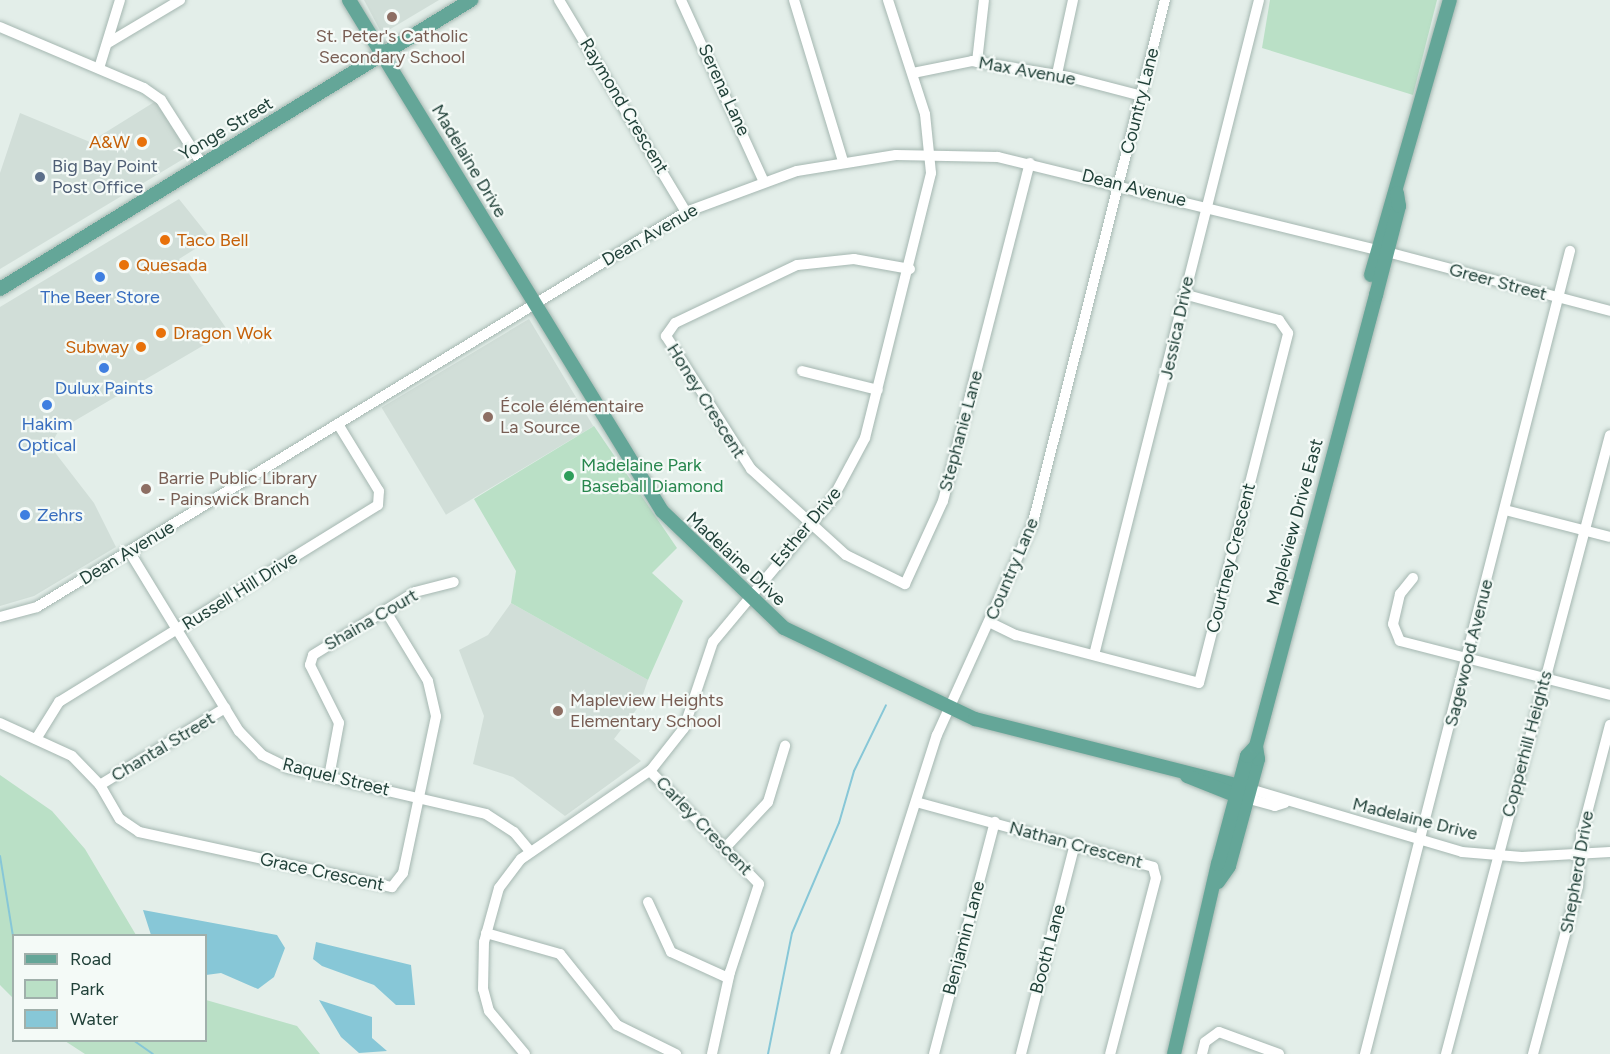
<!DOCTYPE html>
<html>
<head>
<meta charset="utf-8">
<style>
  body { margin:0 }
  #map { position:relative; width:1610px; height:1054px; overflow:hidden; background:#e3eee9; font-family:Figtree,sans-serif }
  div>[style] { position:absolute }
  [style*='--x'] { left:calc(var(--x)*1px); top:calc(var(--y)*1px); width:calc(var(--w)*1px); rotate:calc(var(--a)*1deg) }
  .built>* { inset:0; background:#d1ded8; transform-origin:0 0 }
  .green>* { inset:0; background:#bae0c6 }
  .water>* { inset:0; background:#87c7d7 }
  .stream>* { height:2px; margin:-1px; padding:0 1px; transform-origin:1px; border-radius:1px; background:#87c7d7 }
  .roads { filter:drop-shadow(0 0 2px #a5b7b1) drop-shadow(0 0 2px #a5b7b1) }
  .minor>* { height:10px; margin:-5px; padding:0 5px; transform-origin:5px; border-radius:5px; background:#fff }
  .major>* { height:14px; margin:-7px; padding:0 7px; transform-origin:7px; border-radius:7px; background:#64a698 }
  .dots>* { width:16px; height:16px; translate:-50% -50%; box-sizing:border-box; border:3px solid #f4faf7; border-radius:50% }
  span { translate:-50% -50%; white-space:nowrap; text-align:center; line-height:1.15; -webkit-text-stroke:4.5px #f4faf7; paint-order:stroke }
  .education-label { font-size:18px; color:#785e54 }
  .left { translate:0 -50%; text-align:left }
  .street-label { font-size:18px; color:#214139 }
  .food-label { font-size:18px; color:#c56008 }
  .right { translate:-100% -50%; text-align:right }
  .service-label { font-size:18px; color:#4e5e75 }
  .shop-label { font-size:18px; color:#366cbe }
  .leisure-label { font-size:18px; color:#27864d }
  .legend { position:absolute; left:12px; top:934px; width:195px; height:108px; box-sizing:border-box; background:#f4faf7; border:2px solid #a0b0ab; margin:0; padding:8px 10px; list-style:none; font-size:18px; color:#214139 }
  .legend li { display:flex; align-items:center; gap:12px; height:30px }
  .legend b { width:30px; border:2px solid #a0b0ab }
</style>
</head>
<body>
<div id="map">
  <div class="built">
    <div style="clip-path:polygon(364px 0,439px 0,382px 34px)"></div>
    <div style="clip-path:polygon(156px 101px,190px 155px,0 269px,0 173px,20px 113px,90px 142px)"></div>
    <div style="clip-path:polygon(179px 199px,211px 239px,179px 259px,228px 331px,59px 430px,50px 446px,94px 503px,116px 547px,34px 596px,0 606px,0 307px)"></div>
    <div style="left:529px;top:319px;width:125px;height:172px;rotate:59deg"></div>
    <div style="clip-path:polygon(511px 603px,648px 680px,639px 706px,614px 739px,641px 761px,565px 816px,513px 777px,473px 764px,484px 716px,459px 650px,488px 635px)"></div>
  </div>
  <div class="green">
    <div style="clip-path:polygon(1270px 0,1437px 0,1413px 95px,1262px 48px)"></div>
    <div style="clip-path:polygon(594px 426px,677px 548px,652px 573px,683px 601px,648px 680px,511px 603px,516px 571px,474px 499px)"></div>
    <div style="clip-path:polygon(0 775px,52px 811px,85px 849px,136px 935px,14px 936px,13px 998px,0 985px)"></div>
    <div style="clip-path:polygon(206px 1000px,297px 1026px,320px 1054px,85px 1054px,65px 1041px,206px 1040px)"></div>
  </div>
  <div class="water">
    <div style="clip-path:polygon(143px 910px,277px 935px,285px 948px,274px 977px,258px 989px,221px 973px,206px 975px,206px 936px,151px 935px)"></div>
    <div style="clip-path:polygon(316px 942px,411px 965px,415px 1005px,396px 1005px,374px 985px,322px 966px,313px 959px)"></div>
    <div style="clip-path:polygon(319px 1000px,372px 1017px,372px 1038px,387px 1051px,359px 1053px,341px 1037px)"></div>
  </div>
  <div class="stream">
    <div style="--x:0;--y:856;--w:87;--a:80.8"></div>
    <div style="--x:133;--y:1040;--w:24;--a:35"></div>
    <div style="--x:768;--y:1054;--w:123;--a:-78.8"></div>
    <div style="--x:792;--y:933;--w:120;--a:-66.9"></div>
    <div style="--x:839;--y:823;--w:54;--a:-73.9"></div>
    <div style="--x:854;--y:771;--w:73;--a:-64.1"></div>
  </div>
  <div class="roads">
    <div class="minor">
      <div style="--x:559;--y:0;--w:247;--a:59.1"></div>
      <div style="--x:681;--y:0;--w:198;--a:65.5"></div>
      <div style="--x:794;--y:0;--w:168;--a:73.1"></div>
      <div style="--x:0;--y:27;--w:156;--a:23"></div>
      <div style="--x:144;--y:88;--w:21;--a:35"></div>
      <div style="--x:161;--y:100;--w:76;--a:57.4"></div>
      <div style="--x:108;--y:43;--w:84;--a:-30.8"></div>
      <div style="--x:977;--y:62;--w:62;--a:-83.6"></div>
      <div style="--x:100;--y:65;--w:68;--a:-72.9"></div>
      <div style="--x:913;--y:73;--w:60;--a:-11.5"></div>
      <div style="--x:972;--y:61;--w:98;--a:9.4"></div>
      <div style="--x:1069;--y:77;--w:75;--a:14.6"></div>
      <div style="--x:1057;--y:74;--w:76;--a:-77.8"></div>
      <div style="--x:1387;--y:252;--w:231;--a:14.8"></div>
      <div style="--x:910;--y:269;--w:57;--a:-169.9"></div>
      <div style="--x:854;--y:259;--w:57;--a:174"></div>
      <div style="--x:797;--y:265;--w:135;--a:154.6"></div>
      <div style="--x:675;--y:323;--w:16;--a:125"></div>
      <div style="--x:666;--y:336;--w:158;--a:57.4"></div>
      <div style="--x:751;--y:469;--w:128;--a:42.2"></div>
      <div style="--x:846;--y:555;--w:66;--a:26.2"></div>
      <div style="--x:905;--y:584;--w:91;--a:-65.4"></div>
      <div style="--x:943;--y:501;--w:349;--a:-75.6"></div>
      <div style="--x:802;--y:371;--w:78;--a:14"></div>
      <div style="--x:1505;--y:510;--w:108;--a:14.4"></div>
      <div style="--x:129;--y:551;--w:211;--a:58.6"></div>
      <div style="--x:239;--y:731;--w:33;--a:46"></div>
      <div style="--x:262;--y:755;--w:30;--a:26"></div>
      <div style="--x:289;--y:768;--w:202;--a:13.1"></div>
      <div style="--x:486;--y:814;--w:33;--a:33"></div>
      <div style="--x:514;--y:832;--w:26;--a:50"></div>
      <div style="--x:1413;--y:578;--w:21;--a:129"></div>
      <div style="--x:1400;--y:594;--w:31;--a:103"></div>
      <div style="--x:1393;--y:624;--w:18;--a:68"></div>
      <div style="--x:1400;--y:641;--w:217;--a:14.4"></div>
      <div style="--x:0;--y:617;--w:38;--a:-15"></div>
      <div style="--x:37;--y:607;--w:760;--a:-31.33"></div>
      <div style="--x:686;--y:212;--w:118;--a:-20.3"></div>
      <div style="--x:797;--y:171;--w:100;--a:-9.2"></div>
      <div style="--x:896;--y:155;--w:102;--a:1.1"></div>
      <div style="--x:998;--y:157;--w:391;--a:13.8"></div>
      <div style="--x:989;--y:622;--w:30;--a:26"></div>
      <div style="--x:1016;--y:635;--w:189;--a:14.7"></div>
      <div style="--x:1199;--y:683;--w:361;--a:-75.7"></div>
      <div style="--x:1288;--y:333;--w:16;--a:-125"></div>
      <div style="--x:1279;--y:320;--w:99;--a:-164.8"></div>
      <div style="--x:1094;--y:655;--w:675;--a:-75.86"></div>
      <div style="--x:0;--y:723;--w:79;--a:24.6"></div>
      <div style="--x:72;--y:756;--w:40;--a:46"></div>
      <div style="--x:100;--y:785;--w:39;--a:60"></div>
      <div style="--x:120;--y:819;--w:23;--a:34"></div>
      <div style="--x:139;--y:832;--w:259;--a:12.3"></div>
      <div style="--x:392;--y:887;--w:18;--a:-52"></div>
      <div style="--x:403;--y:873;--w:160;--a:-78.1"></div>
      <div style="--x:436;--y:716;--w:36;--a:-103"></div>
      <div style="--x:428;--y:681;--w:83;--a:-121.2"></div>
      <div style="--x:36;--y:739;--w:44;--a:-58.1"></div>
      <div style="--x:59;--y:702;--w:375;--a:-31.7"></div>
      <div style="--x:378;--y:505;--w:14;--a:-86"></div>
      <div style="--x:379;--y:491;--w:79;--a:-121.5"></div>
      <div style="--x:650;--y:771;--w:157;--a:46"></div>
      <div style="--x:759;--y:884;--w:93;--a:108.2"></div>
      <div style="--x:730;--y:972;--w:84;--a:102.4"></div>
      <div style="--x:329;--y:777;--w:55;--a:-79.5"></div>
      <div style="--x:339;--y:723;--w:65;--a:-116.6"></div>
      <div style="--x:310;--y:665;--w:10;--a:-73"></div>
      <div style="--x:313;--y:655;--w:120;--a:-31.7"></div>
      <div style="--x:415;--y:592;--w:40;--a:-14.4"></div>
      <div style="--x:100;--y:785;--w:147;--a:-31.6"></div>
      <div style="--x:1243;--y:787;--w:228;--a:16.5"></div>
      <div style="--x:1462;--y:852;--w:60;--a:4.8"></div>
      <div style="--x:1522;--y:857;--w:88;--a:-3.3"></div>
      <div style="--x:1242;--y:797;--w:34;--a:15"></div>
      <div style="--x:1275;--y:806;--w:10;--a:-17"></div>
      <div style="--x:916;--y:802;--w:246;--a:15.3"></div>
      <div style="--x:1153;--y:867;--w:11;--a:75"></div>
      <div style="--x:1156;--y:878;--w:182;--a:104.6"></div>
      <div style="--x:725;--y:848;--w:63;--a:-46.9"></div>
      <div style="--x:768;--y:802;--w:59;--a:-73.1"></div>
      <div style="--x:648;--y:902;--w:55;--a:65.3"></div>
      <div style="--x:671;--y:952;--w:63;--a:24.5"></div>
      <div style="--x:486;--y:933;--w:77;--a:15.8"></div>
      <div style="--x:560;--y:954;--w:91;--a:51.2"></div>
      <div style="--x:617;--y:1025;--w:66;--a:26.2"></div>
      <div style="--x:525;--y:1054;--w:56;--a:-129.9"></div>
      <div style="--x:489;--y:1011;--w:23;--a:-105"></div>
      <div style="--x:483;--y:989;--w:47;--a:-88.8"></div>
      <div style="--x:484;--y:942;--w:56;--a:-74.5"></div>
      <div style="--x:499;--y:888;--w:36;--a:-53"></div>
      <div style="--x:521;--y:859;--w:158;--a:-34.4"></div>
      <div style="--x:651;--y:770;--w:53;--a:-51.8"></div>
      <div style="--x:684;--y:728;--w:91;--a:-71.4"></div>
      <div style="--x:713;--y:642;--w:187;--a:-50.2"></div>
      <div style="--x:833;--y:498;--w:68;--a:-61.9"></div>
      <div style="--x:865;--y:438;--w:273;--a:-76"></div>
      <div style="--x:931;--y:173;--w:59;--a:-95.8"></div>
      <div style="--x:925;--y:114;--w:120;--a:-108"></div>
      <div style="--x:835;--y:1054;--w:335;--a:-72.3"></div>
      <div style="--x:937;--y:735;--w:230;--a:-65.6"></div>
      <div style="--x:1032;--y:526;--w:543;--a:-75.81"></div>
      <div style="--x:934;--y:1054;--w:240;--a:-75.3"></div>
      <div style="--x:1021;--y:1054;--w:217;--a:-75.6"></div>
      <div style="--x:1202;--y:1054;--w:12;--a:-76"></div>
      <div style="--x:1205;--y:1042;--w:17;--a:-36"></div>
      <div style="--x:1219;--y:1032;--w:64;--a:20.1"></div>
      <div style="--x:1365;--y:1054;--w:829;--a:-75.68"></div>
      <div style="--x:1446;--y:1054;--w:640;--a:-75.16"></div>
      <div style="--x:1533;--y:1054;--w:174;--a:-75"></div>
      <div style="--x:1578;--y:886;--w:50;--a:-86.6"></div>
      <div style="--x:1581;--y:836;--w:115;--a:-75.4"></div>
    </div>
    <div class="major">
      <div style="--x:349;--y:0;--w:599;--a:58.51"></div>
      <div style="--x:662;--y:511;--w:169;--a:43.8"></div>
      <div style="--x:784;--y:628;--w:212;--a:25.5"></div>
      <div style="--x:975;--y:719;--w:272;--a:14.2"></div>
      <div style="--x:1371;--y:275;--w:286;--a:-74"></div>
      <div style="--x:0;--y:289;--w:553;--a:-31.53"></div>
      <div style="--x:1187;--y:776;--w:54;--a:21.8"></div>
      <div style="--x:1218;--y:882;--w:19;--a:-55"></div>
      <div style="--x:1229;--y:866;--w:111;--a:-74.8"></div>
      <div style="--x:1258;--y:759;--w:13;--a:-99"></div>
      <div style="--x:1174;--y:1054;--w:195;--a:-77"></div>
      <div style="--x:1218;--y:864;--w:112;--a:-75"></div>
      <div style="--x:1247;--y:756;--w:13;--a:-48"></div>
      <div style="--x:1256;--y:746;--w:467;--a:-75.1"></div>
      <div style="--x:1376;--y:295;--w:92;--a:-75.5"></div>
      <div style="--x:1399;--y:206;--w:13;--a:-99"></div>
    </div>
  </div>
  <div class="dots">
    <div style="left:392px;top:17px;background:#8d6e63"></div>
    <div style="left:142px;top:142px;background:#e8710a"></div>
    <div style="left:40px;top:177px;background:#5c6f8a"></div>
    <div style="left:165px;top:240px;background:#e8710a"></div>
    <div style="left:124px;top:265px;background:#e8710a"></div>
    <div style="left:100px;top:277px;background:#3f7fe0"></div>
    <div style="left:161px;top:333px;background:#e8710a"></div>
    <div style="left:141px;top:347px;background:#e8710a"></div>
    <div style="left:104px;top:368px;background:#3f7fe0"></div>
    <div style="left:47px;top:405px;background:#3f7fe0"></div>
    <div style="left:488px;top:417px;background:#8d6e63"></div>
    <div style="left:569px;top:476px;background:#2e9e5b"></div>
    <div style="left:146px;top:489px;background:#8d6e63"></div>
    <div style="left:25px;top:515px;background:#3f7fe0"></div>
    <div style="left:558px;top:711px;background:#8d6e63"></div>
  </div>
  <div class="education-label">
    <span style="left:392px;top:47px">St. Peter's Catholic<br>Secondary School</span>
    <span class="left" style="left:500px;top:417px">École élémentaire<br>La Source</span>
    <span class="left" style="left:158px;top:489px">Barrie Public Library<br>- Painswick Branch</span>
    <span class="left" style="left:570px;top:711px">Mapleview Heights<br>Elementary School</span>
  </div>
  <div class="street-label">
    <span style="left:1027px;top:71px;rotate:10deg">Max Avenue</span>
    <span style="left:724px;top:90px;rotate:65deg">Serena Lane</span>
    <span style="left:1140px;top:101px;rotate:-76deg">Country Lane</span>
    <span style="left:624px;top:106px;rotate:59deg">Raymond Crescent</span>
    <span style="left:226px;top:129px;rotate:-31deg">Yonge Street</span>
    <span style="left:469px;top:161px;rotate:59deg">Madelaine Drive</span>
    <span style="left:1134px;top:188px;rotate:14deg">Dean Avenue</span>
    <span style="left:650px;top:235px;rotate:-30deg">Dean Avenue</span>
    <span style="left:1498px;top:282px;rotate:15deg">Greer Street</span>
    <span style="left:1177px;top:328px;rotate:-78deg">Jessica Drive</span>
    <span style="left:706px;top:401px;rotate:58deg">Honey Crescent</span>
    <span style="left:961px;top:431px;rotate:-75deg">Stephanie Lane</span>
    <span style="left:1295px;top:522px;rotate:-75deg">Mapleview Drive East</span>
    <span style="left:806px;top:527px;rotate:-50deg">Esther Drive</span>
    <span style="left:127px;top:553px;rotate:-31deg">Dean Avenue</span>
    <span style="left:1231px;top:558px;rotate:-76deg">Courtney Crescent</span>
    <span style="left:736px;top:559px;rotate:43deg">Madelaine Drive</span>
    <span style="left:1012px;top:569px;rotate:-67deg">Country Lane</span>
    <span style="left:240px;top:591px;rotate:-32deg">Russell Hill Drive</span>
    <span style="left:371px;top:620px;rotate:-30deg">Shaina Court</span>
    <span style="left:1469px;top:653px;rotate:-76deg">Sagewood Avenue</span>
    <span style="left:1527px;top:744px;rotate:-75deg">Copperhill Heights</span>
    <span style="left:163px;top:747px;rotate:-31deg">Chantal Street</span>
    <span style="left:336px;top:777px;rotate:14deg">Raquel Street</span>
    <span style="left:1415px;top:819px;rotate:14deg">Madelaine Drive</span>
    <span style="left:704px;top:826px;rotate:46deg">Carley Crescent</span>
    <span style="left:1076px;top:845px;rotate:15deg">Nathan Crescent</span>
    <span style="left:322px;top:872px;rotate:12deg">Grace Crescent</span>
    <span style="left:1577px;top:872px;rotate:-80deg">Shepherd Drive</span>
    <span style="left:964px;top:938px;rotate:-75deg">Benjamin Lane</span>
    <span style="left:1048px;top:949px;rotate:-75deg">Booth Lane</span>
  </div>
  <div class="food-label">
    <span class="right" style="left:130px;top:142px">A&amp;W</span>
    <span class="left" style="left:177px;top:240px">Taco Bell</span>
    <span class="left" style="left:136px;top:265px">Quesada</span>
    <span class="left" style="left:173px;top:333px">Dragon Wok</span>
    <span class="right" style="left:129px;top:347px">Subway</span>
  </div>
  <div class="service-label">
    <span class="left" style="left:52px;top:177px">Big Bay Point<br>Post Office</span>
  </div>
  <div class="shop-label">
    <span style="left:100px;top:297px">The Beer Store</span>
    <span style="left:104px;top:388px">Dulux Paints</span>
    <span style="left:47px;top:435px">Hakim<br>Optical</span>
    <span class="left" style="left:37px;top:515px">Zehrs</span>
  </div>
  <div class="leisure-label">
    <span class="left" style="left:581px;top:476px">Madelaine Park<br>Baseball Diamond</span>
  </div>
  <ul class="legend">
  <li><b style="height:8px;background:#64a698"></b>Road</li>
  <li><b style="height:16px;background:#bae0c6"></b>Park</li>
  <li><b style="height:16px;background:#87c7d7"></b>Water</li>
  </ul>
</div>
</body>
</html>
